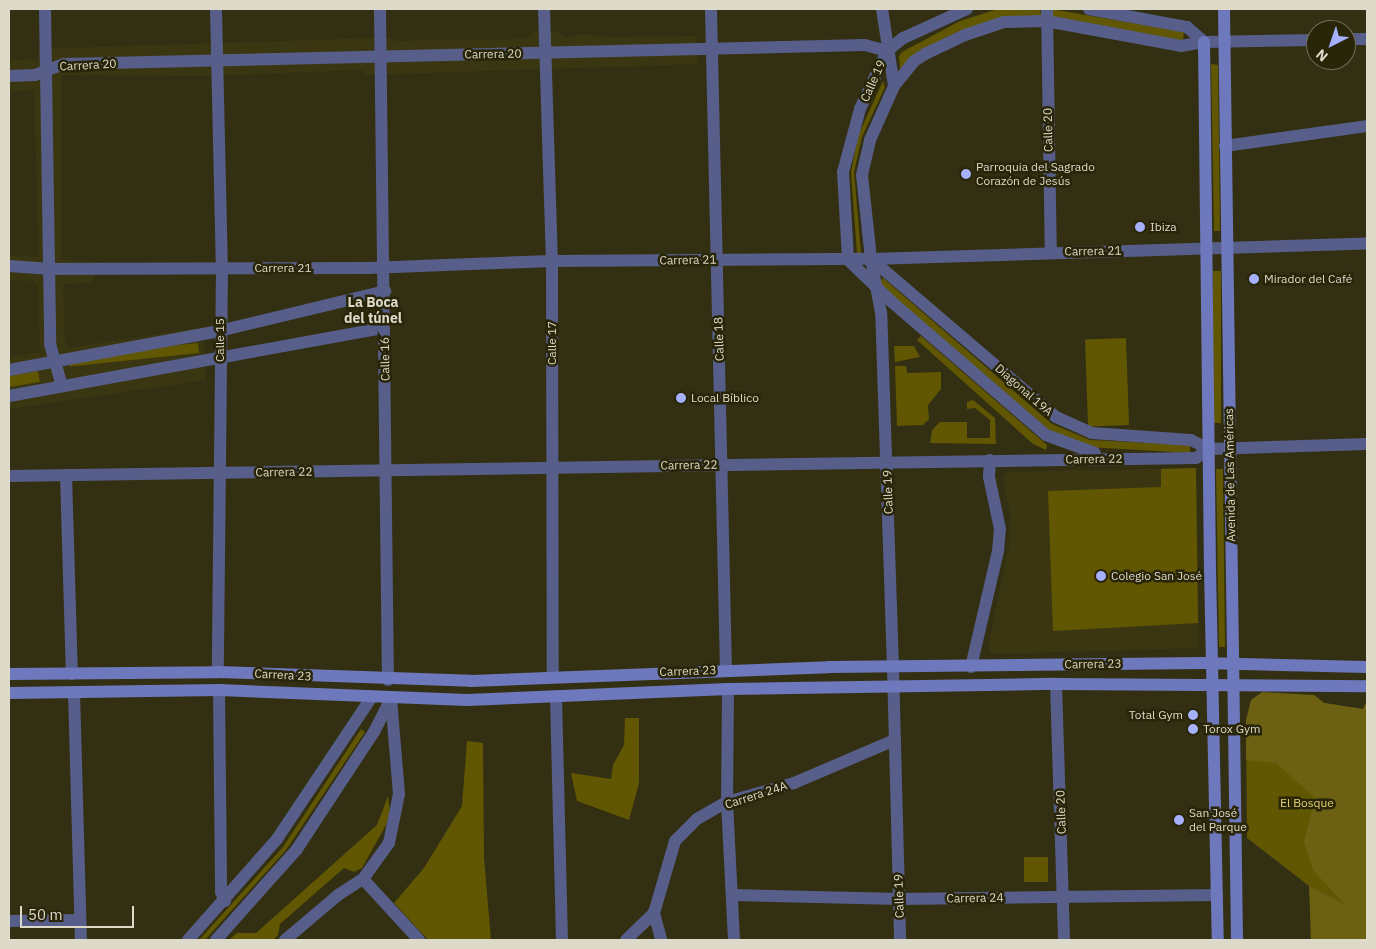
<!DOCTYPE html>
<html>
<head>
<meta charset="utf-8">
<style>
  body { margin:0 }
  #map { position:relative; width:1376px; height:949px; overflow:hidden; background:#332f13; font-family:"IBM Plex Sans",sans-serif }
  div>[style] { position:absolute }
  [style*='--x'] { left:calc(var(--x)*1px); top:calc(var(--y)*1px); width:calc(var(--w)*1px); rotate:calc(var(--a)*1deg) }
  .built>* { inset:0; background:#3b3612 }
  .green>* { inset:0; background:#615602; transform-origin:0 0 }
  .forest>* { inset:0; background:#6c6012 }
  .minor>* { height:12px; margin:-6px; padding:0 6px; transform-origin:6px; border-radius:6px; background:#575e89 }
  .tertiary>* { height:12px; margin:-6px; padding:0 6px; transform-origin:6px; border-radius:6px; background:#575e89 }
  .secondary>* { height:12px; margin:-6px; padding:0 6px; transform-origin:6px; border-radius:6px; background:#6e78bc }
  .dots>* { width:14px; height:14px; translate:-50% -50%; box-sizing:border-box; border:2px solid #292509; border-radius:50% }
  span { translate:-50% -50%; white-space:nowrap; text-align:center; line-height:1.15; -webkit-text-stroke:5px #292509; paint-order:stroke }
  .street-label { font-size:12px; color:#dddaca }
  .poi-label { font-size:12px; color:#dddaca }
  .left { translate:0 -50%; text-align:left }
  .right { translate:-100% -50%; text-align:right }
  .park-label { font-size:12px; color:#e3d26d }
  .neighbourhood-label { font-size:14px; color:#dddaca; font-weight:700 }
  .frame { position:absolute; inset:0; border:10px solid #dddaca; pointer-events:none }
  .north { position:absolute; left:1306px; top:20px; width:50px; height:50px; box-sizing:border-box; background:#292509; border:1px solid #716d56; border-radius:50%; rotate:221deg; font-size:14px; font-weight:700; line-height:20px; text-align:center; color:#dddaca }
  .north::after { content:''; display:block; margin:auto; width:18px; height:22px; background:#a5b1fc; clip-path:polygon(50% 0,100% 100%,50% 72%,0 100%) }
  .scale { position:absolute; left:20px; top:906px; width:114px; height:22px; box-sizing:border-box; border:2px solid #dddaca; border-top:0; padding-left:6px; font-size:15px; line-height:18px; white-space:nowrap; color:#dddaca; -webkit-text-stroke:4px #292509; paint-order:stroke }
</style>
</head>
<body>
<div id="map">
  <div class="built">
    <div style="clip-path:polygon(534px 31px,558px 32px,566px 38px,584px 34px,605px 37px,697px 36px,698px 64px,367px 75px,362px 70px,200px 76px,61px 75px,61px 260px,94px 261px,93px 283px,63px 284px,65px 343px,70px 348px,203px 327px,206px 380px,9px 409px,9px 357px,40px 352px,38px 286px,33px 281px,9px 280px,9px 256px,39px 257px,34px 90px,9px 91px,9px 60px,39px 59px,39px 49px,371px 38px,394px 38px,394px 41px,525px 39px)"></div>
    <div style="clip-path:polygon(1196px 468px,1199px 648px,993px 654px,988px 647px,1009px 546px,1010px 515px,1003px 476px,1007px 472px)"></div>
  </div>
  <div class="green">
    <div style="clip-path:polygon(998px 9px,1040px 9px,1041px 16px,1001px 18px,900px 70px,899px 56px,902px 52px,960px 21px)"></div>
    <div style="clip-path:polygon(1051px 9px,1184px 32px,1183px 41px,1051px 17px)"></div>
    <div style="clip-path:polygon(1211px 64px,1218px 65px,1220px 231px,1214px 231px)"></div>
    <div style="clip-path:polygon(883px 81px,885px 87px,862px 137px,854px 172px,861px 253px,857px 253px,851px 172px,858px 136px)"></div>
    <div style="left:1213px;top:271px;width:8px;height:152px"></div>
    <div style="clip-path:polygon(883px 278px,1052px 424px,1090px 440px,1190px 445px,1190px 453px,1087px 447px,1049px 430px,878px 284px)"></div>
    <div style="clip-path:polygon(921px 336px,1047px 445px,1046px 450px,1033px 444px,917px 340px)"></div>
    <div style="left:1126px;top:338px;width:87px;height:41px;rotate:88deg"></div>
    <div style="left:198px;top:343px;width:10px;height:130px;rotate:84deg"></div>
    <div style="clip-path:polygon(894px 346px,914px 346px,920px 357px,895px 362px)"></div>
    <div style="clip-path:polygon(895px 366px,906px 366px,907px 373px,941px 372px,941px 389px,928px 405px,929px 419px,923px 425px,897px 426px)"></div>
    <div style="left:38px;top:371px;width:11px;height:30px;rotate:80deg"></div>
    <div style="clip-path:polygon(973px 400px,995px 418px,996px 444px,930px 443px,932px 430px,940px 422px,967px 422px,967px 438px,990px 438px,990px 420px,975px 408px,967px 409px,967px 402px)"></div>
    <div style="clip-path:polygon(1196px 468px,1198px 623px,1053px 631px,1048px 491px,1161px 487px,1161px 469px)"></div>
    <div style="clip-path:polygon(1216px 469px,1223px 469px,1225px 647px,1219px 647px)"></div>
    <div style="clip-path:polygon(1314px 695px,1324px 703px,1363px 709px,1367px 701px,1367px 917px,1309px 886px,1247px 838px,1246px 720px)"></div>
    <div style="clip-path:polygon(625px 718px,639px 718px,639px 783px,629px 820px,577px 801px,571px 773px,611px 779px,613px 765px,624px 745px)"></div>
    <div style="clip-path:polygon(361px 729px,365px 732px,286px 850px,205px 940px,199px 940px,283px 847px)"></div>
    <div style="clip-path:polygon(467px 741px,483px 743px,484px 857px,491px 940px,428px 940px,394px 903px,424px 868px,462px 806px)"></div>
    <div style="clip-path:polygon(388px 796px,390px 813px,386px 825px,362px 868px,354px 872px,344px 868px,280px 924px,278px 935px,273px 940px,229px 940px,237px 933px,256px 933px,377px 825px)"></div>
    <div style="left:1024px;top:857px;width:24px;height:25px"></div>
  </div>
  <div class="forest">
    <div style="clip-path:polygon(1262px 692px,1314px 695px,1324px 703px,1363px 709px,1367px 701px,1367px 940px,1311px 940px,1309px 886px,1344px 904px,1313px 870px,1304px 842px,1315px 798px,1276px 763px,1246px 760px,1246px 720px,1251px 700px)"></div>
  </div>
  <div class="minor">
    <div style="--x:45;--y:9;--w:335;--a:89.1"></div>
    <div style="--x:50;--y:344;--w:44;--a:74.1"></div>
    <div style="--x:216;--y:9;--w:259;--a:88.7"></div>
    <div style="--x:222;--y:268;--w:404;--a:90.6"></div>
    <div style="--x:380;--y:9;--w:671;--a:89.32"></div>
    <div style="--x:544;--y:9;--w:252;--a:88.2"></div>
    <div style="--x:552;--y:261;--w:416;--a:89.9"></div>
    <div style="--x:711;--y:9;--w:661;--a:88.7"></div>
    <div style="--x:882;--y:9;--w:78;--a:81.1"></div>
    <div style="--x:967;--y:9;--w:70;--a:155.6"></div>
    <div style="--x:903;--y:38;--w:21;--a:141"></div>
    <div style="--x:887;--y:51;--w:64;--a:115"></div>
    <div style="--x:860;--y:109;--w:65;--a:105.1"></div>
    <div style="--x:843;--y:172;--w:88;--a:86.7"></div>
    <div style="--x:848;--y:260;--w:62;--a:43.7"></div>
    <div style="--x:893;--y:303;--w:202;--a:40.8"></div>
    <div style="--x:1046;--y:435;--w:52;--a:20.2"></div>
    <div style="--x:1047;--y:9;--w:243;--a:89.1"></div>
    <div style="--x:1089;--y:9;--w:100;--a:10.4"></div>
    <div style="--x:1187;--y:27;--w:23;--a:41"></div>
    <div style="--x:1346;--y:39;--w:21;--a:0"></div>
    <div style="--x:9;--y:76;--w:26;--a:-2"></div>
    <div style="--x:35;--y:75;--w:31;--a:-21"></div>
    <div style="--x:64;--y:64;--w:801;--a:-1.36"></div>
    <div style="--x:865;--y:45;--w:23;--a:15"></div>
    <div style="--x:1225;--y:146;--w:143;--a:-8"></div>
    <div style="--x:871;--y:259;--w:243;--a:40.5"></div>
    <div style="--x:1056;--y:417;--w:39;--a:24"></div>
    <div style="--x:1092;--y:433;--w:99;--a:4"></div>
    <div style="--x:1191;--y:440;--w:20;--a:27"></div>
    <div style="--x:9;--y:370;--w:214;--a:-10.5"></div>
    <div style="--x:219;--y:331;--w:171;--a:-13.5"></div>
    <div style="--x:9;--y:396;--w:381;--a:-10.3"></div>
    <div style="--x:66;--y:475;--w:199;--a:88.3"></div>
    <div style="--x:9;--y:476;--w:1187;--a:-0.87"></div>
    <div style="--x:1196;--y:458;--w:16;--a:-35"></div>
    <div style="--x:1209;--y:449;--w:158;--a:-1.8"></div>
    <div style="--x:971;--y:667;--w:119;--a:-76.9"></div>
    <div style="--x:998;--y:551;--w:22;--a:-85"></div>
    <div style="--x:1000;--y:529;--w:53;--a:-101.9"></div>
    <div style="--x:989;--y:477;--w:17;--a:-87"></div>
    <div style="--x:893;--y:668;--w:355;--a:-91.9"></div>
    <div style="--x:881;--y:313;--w:55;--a:-100.5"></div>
    <div style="--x:871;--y:259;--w:84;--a:-96.1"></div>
    <div style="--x:862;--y:175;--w:36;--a:-77"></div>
    <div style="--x:870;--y:140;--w:59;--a:-66"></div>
    <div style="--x:894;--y:86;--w:32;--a:-51"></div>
    <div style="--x:914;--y:61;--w:13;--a:-32"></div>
    <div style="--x:925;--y:54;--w:44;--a:-25.4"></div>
    <div style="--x:965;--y:35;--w:41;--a:-18.4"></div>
    <div style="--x:1004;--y:22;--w:42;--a:-1.4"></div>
    <div style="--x:1046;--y:21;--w:137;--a:10.5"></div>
    <div style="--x:1181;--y:46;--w:23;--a:-10"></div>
    <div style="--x:1204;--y:42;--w:112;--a:-1"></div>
    <div style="--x:728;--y:689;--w:113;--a:90.5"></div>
    <div style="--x:727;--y:802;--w:138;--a:87.1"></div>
    <div style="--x:219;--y:690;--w:202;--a:89.4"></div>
    <div style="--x:221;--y:892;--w:10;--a:66"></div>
    <div style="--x:74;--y:692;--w:248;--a:88.4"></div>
    <div style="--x:556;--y:696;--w:244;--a:88.6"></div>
    <div style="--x:363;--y:879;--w:83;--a:47.4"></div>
    <div style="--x:733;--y:895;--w:166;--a:1.4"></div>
    <div style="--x:899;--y:899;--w:318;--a:-0.7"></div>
    <div style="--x:654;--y:913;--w:28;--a:75"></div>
    <div style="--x:9;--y:921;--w:71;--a:-0.8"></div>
    <div style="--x:188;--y:940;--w:135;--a:-48.6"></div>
    <div style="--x:277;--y:839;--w:169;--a:-56.3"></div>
    <div style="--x:216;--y:940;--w:122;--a:-48.3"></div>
    <div style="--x:297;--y:849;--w:140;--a:-56.7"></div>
    <div style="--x:374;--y:732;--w:37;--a:-63"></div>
    <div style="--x:285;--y:940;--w:70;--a:-40.3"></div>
    <div style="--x:338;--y:895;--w:30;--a:-33"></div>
    <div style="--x:363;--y:879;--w:44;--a:-54.2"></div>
    <div style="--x:389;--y:843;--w:50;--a:-78.5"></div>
    <div style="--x:399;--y:794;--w:95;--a:-94.8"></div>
  </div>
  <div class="tertiary">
    <div style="--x:9;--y:266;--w:39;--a:4"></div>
    <div style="--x:48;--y:269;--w:320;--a:-0.2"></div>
    <div style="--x:368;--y:268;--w:184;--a:-2.2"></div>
    <div style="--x:552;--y:261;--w:319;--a:-0.4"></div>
    <div style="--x:871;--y:259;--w:496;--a:-1.8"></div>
    <div style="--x:893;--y:668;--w:272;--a:88.5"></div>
    <div style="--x:1056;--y:684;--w:256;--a:88.2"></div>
    <div style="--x:626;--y:940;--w:39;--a:-44"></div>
    <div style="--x:654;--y:913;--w:75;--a:-73.7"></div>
    <div style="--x:675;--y:841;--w:31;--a:-45"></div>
    <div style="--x:697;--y:819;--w:34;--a:-30"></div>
    <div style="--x:727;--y:802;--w:70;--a:-15.8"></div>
    <div style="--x:794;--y:783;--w:110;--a:-23.1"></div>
  </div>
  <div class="secondary">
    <div style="--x:1224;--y:9;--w:931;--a:89.2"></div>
    <div style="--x:1204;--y:42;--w:527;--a:89.35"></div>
    <div style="--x:1210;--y:569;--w:371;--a:88.8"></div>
    <div style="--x:9;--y:674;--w:209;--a:-0.5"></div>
    <div style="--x:218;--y:672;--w:253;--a:2"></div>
    <div style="--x:471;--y:681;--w:358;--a:-2.2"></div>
    <div style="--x:829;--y:667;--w:374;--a:-0.6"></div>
    <div style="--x:1203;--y:663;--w:164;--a:1.4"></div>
    <div style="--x:9;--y:693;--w:210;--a:-0.8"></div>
    <div style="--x:219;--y:690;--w:248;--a:2.3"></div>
    <div style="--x:467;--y:700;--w:261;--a:-2.4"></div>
    <div style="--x:728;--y:689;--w:328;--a:-0.9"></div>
    <div style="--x:1056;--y:684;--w:311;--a:0.4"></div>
  </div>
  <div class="dots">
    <div style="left:966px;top:174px;background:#a5b1fc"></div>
    <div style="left:1140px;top:227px;background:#a5b1fc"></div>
    <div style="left:1254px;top:279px;background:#a5b1fc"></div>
    <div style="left:681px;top:398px;background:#a5b1fc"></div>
    <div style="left:1101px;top:576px;background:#a5b1fc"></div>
    <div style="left:1193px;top:715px;background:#a5b1fc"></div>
    <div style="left:1193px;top:729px;background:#a5b1fc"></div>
    <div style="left:1179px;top:820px;background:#a5b1fc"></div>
  </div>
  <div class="street-label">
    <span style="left:493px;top:54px;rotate:-1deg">Carrera 20</span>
    <span style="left:88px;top:65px;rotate:-3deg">Carrera 20</span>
    <span style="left:873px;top:81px;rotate:-66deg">Calle 19</span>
    <span style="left:1048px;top:130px;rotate:-91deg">Calle 20</span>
    <span style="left:1093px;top:251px;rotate:-1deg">Carrera 21</span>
    <span style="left:688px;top:260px;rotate:-1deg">Carrera 21</span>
    <span style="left:283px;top:268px">Carrera 21</span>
    <span style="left:719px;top:339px;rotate:-92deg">Calle 18</span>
    <span style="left:220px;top:340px;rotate:-90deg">Calle 15</span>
    <span style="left:552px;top:343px;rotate:-90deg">Calle 17</span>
    <span style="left:385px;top:359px;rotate:-91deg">Calle 16</span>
    <span style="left:1024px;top:390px;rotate:41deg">Diagonal 19A</span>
    <span style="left:1094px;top:459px;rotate:-1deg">Carrera 22</span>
    <span style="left:689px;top:465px;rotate:-1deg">Carrera 22</span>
    <span style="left:284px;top:472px;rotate:-1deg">Carrera 22</span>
    <span style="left:1230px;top:475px;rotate:-91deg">Avenida de Las Américas</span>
    <span style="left:888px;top:492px;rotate:-92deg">Calle 19</span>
    <span style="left:1093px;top:664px;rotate:-1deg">Carrera 23</span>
    <span style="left:688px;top:671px;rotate:-2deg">Carrera 23</span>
    <span style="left:283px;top:675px;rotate:3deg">Carrera 23</span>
    <span style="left:756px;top:795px;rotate:-18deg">Carrera 24A</span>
    <span style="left:1061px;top:812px;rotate:-92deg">Calle 20</span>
    <span style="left:899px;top:896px;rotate:-92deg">Calle 19</span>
    <span style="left:975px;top:898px;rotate:-1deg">Carrera 24</span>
  </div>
  <div class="poi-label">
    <span class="left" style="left:976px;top:174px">Parroquia del Sagrado<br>Corazón de Jesús</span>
    <span class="left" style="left:1150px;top:227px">Ibiza</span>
    <span class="left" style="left:1264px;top:279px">Mirador del Café</span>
    <span class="left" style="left:691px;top:398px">Local Bíblico</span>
    <span class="left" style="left:1111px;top:576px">Colegio San José</span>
    <span class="right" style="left:1183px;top:715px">Total Gym</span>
    <span class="left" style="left:1203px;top:729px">Torox Gym</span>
    <span class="left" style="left:1189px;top:820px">San José<br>del Parque</span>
  </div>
  <div class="park-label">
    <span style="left:1307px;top:803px">El Bosque</span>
  </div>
  <div class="neighbourhood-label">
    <span style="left:373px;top:310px">La Boca<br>del túnel</span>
  </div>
  <div class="frame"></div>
  <div class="north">N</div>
  <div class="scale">50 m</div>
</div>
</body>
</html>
